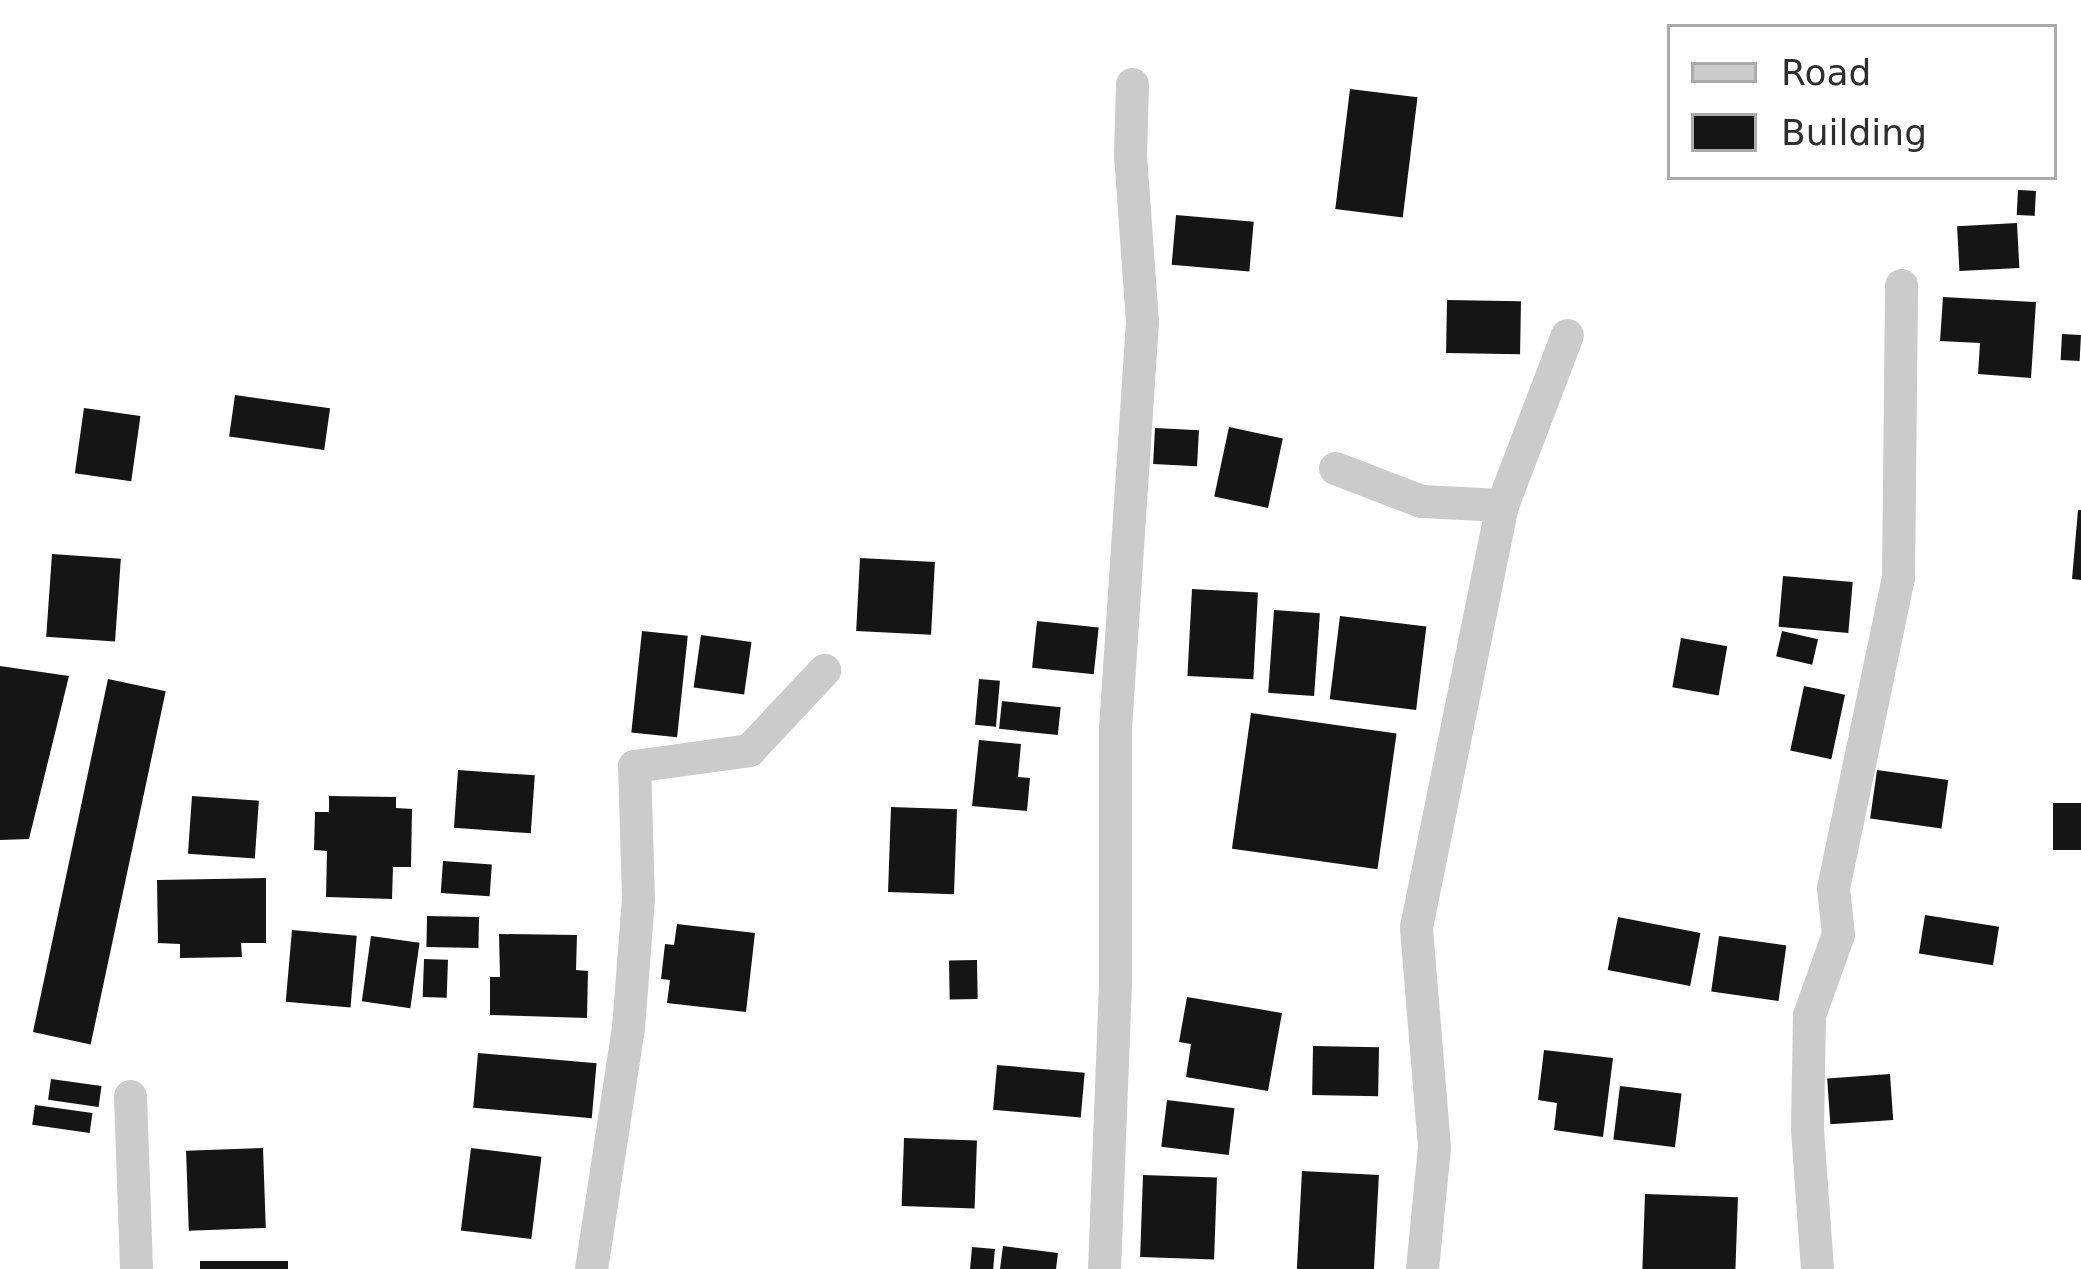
<!DOCTYPE html>
<html>
<head>
<meta charset="utf-8">
<style>
  body { margin:0 }
  #map { position:relative; width:2081px; height:1269px; overflow:hidden; background:#fff; font-family:"DejaVu Sans",sans-serif }
  div>[style] { position:absolute }
  [style*='--x'] { left:calc(var(--x)*1px); top:calc(var(--y)*1px); width:calc(var(--w)*1px); rotate:calc(var(--a)*1deg) }
  .building>* { inset:0; background:#151515; transform-origin:0 0 }
  .minor>* { height:33px; margin:-16.5px; padding:0 16.5px; transform-origin:16.5px; border-radius:16.5px; background:#cbcbcb }
  span { translate:-50% -50%; white-space:nowrap; text-align:center; line-height:1.15; -webkit-text-stroke:12px #fff; paint-order:stroke }
  .legend { position:absolute; left:1667px; top:24px; width:390px; height:156px; box-sizing:border-box; background:#fff; border:3px solid #ababab; margin:0; padding:15px 21px; list-style:none; font-size:36px; color:#2e2e2e }
  .legend li { display:flex; align-items:center; gap:24px; height:60px }
  .legend b { width:60px; border:3px solid #ababab }
</style>
</head>
<body>
<div id="map">
  <div class="building">
    <div style="left:1350px;top:89px;width:68px;height:121px;rotate:7deg"></div>
    <div style="left:2018px;top:190px;width:18px;height:25px;rotate:3deg"></div>
    <div style="left:1176px;top:215px;width:78px;height:50px;rotate:5deg"></div>
    <div style="left:2017px;top:223px;width:45px;height:60px;rotate:87deg"></div>
    <div style="clip-path:polygon(1943px 297px,2036px 302px,2031px 378px,1978px 374px,1980px 343px,1940px 341px)"></div>
    <div style="left:1447px;top:300px;width:74px;height:53px;rotate:1deg"></div>
    <div style="left:2062px;top:334px;width:19px;height:26px;rotate:3deg"></div>
    <div style="left:235px;top:395px;width:96px;height:42px;rotate:8deg"></div>
    <div style="left:84px;top:408px;width:57px;height:66px;rotate:8deg"></div>
    <div style="left:1229px;top:427px;width:55px;height:71px;rotate:12deg"></div>
    <div style="left:1155px;top:428px;width:44px;height:36px;rotate:3deg"></div>
    <div style="clip-path:polygon(2078px 510px,2081px 510px,2081px 580px,2072px 579px)"></div>
    <div style="left:52px;top:554px;width:69px;height:83px;rotate:4deg"></div>
    <div style="left:860px;top:558px;width:75px;height:73px;rotate:3deg"></div>
    <div style="left:1783px;top:576px;width:70px;height:51px;rotate:5deg"></div>
    <div style="left:1192px;top:589px;width:66px;height:87px;rotate:3deg"></div>
    <div style="left:1274px;top:610px;width:46px;height:83px;rotate:4deg"></div>
    <div style="left:1340px;top:616px;width:87px;height:84px;rotate:7deg"></div>
    <div style="left:1037px;top:621px;width:62px;height:47px;rotate:6deg"></div>
    <div style="left:642px;top:631px;width:46px;height:102px;rotate:6deg"></div>
    <div style="left:1782px;top:631px;width:37px;height:26px;rotate:13deg"></div>
    <div style="left:701px;top:635px;width:51px;height:53px;rotate:8deg"></div>
    <div style="left:1681px;top:638px;width:47px;height:50px;rotate:10deg"></div>
    <div style="clip-path:polygon(0 666px,69px 676px,29px 839px,0 840px)"></div>
    <div style="left:108px;top:679px;width:59px;height:361px;rotate:12deg"></div>
    <div style="left:979px;top:679px;width:21px;height:46px;rotate:5deg"></div>
    <div style="left:1804px;top:686px;width:42px;height:66px;rotate:12deg"></div>
    <div style="left:1002px;top:701px;width:59px;height:28px;rotate:6deg"></div>
    <div style="left:1251px;top:713px;width:147px;height:137px;rotate:8deg"></div>
    <div style="clip-path:polygon(979px 740px,1021px 744px,1018px 777px,1030px 778px,1027px 811px,972px 806px)"></div>
    <div style="left:458px;top:770px;width:77px;height:58px;rotate:4deg"></div>
    <div style="left:1877px;top:770px;width:72px;height:49px;rotate:8deg"></div>
    <div style="left:192px;top:796px;width:67px;height:58px;rotate:4deg"></div>
    <div style="clip-path:polygon(329px 796px,396px 797px,396px 808px,412px 809px,411px 867px,393px 867px,392px 899px,326px 897px,327px 851px,314px 850px,315px 812px,329px 812px)"></div>
    <div style="left:2081px;top:803px;width:47px;height:28px;rotate:90deg"></div>
    <div style="left:891px;top:807px;width:66px;height:85px;rotate:2deg"></div>
    <div style="left:443px;top:861px;width:49px;height:32px;rotate:4deg"></div>
    <div style="clip-path:polygon(266px 878px,266px 943px,241px 943px,242px 957px,180px 958px,180px 944px,158px 943px,157px 880px)"></div>
    <div style="left:1925px;top:915px;width:75px;height:39px;rotate:9deg"></div>
    <div style="left:427px;top:916px;width:52px;height:31px;rotate:1deg"></div>
    <div style="left:1618px;top:917px;width:84px;height:54px;rotate:11deg"></div>
    <div style="clip-path:polygon(677px 924px,755px 933px,746px 1012px,667px 1003px,670px 980px,661px 979px,665px 944px,674px 945px)"></div>
    <div style="left:292px;top:930px;width:65px;height:72px;rotate:5deg"></div>
    <div style="clip-path:polygon(499px 934px,577px 935px,576px 970px,588px 971px,587px 1018px,490px 1015px,490px 977px,500px 977px)"></div>
    <div style="left:371px;top:936px;width:49px;height:66px;rotate:8deg"></div>
    <div style="left:1719px;top:936px;width:68px;height:56px;rotate:8deg"></div>
    <div style="left:424px;top:959px;width:24px;height:38px;rotate:2deg"></div>
    <div style="left:977px;top:960px;width:39px;height:28px;rotate:89deg"></div>
    <div style="clip-path:polygon(1187px 997px,1282px 1013px,1268px 1091px,1186px 1077px,1191px 1044px,1179px 1042px)"></div>
    <div style="left:1313px;top:1046px;width:66px;height:49px;rotate:1deg"></div>
    <div style="clip-path:polygon(1544px 1050px,1613px 1058px,1603px 1137px,1554px 1130px,1557px 1103px,1538px 1100px)"></div>
    <div style="left:478px;top:1053px;width:119px;height:55px;rotate:5deg"></div>
    <div style="left:997px;top:1065px;width:88px;height:45px;rotate:5deg"></div>
    <div style="left:1890px;top:1074px;width:46px;height:63px;rotate:86deg"></div>
    <div style="left:51px;top:1079px;width:51px;height:21px;rotate:8deg"></div>
    <div style="left:1620px;top:1086px;width:62px;height:54px;rotate:7deg"></div>
    <div style="left:1167px;top:1100px;width:68px;height:47px;rotate:7deg"></div>
    <div style="left:35px;top:1105px;width:58px;height:20px;rotate:8deg"></div>
    <div style="left:904px;top:1138px;width:73px;height:68px;rotate:2deg"></div>
    <div style="left:263px;top:1148px;width:80px;height:77px;rotate:88deg"></div>
    <div style="left:471px;top:1148px;width:71px;height:83px;rotate:7deg"></div>
    <div style="left:1302px;top:1171px;width:77px;height:98px;rotate:3deg"></div>
    <div style="left:1143px;top:1175px;width:74px;height:82px;rotate:2deg"></div>
    <div style="left:1645px;top:1194px;width:93px;height:75px;rotate:2deg"></div>
    <div style="clip-path:polygon(1003px 1246px,1058px 1253px,1056px 1269px,1000px 1269px)"></div>
    <div style="left:972px;top:1247px;width:23px;height:22px;rotate:5deg"></div>
    <div style="left:288px;top:1261px;width:8px;height:88px;rotate:90deg"></div>
  </div>
  <div class="minor">
    <div style="--x:1335;--y:468;--w:92;--a:21"></div>
    <div style="--x:1421;--y:501;--w:81;--a:2.8"></div>
    <div style="--x:130;--y:1096;--w:173;--a:88"></div>
    <div style="--x:591;--y:1269;--w:244;--a:-81.3"></div>
    <div style="--x:628;--y:1028;--w:130;--a:-85.6"></div>
    <div style="--x:638;--y:898;--w:132;--a:-91.7"></div>
    <div style="--x:634;--y:766;--w:116;--a:-7.9"></div>
    <div style="--x:749;--y:750;--w:110;--a:-46.8"></div>
    <div style="--x:1104;--y:1269;--w:284;--a:-87.8"></div>
    <div style="--x:1115;--y:985;--w:257;--a:-90"></div>
    <div style="--x:1115;--y:728;--w:407;--a:-86.2"></div>
    <div style="--x:1142;--y:322;--w:167;--a:-94.1"></div>
    <div style="--x:1130;--y:155;--w:71;--a:-88.4"></div>
    <div style="--x:1422;--y:1269;--w:123;--a:-84.4"></div>
    <div style="--x:1434;--y:1147;--w:221;--a:-94.7"></div>
    <div style="--x:1416;--y:927;--w:431;--a:-78.5"></div>
    <div style="--x:1502;--y:505;--w:182;--a:-69.1"></div>
    <div style="--x:1817;--y:1269;--w:140;--a:-94.1"></div>
    <div style="--x:1807;--y:1129;--w:114;--a:-89"></div>
    <div style="--x:1809;--y:1015;--w:86;--a:-70.3"></div>
    <div style="--x:1838;--y:934;--w:46;--a:-96.2"></div>
    <div style="--x:1833;--y:888;--w:317;--a:-78.2"></div>
    <div style="--x:1898;--y:578;--w:293;--a:-89.4"></div>
  </div>
  <ul class="legend">
  <li><b style="height:15px;background:#cbcbcb"></b>Road</li>
  <li><b style="height:33px;background:#151515"></b>Building</li>
  </ul>
</div>
</body>
</html>
